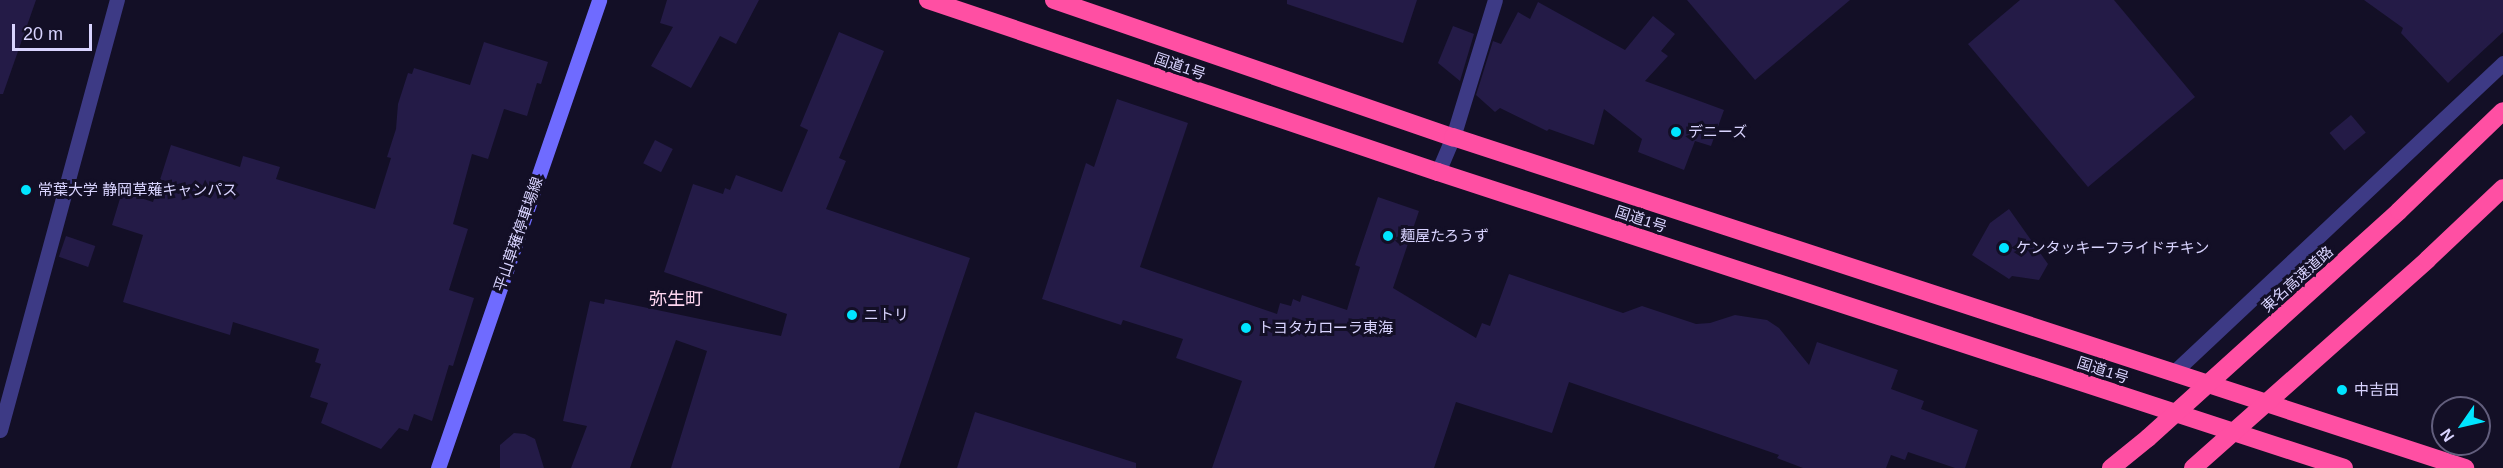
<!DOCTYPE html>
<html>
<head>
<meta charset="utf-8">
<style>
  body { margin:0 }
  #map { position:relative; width:2503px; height:468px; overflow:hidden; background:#130f26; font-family:Helvetica,"Noto Sans JP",sans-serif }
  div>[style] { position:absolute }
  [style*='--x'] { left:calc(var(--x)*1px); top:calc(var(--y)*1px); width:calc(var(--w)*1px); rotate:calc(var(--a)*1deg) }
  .building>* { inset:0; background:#241b47; transform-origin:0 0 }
  .street>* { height:15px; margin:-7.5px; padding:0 7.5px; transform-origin:7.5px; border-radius:7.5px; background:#3d3a85 }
  .secondary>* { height:15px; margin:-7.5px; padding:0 7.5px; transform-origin:7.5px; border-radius:7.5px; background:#6f6bff }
  .highway>* { height:18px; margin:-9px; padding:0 9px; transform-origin:9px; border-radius:9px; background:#ff4fa3 }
  .highway-bridge>* { height:18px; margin:-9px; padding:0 9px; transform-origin:9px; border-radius:9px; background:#ff4fa3 }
  .dots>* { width:16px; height:16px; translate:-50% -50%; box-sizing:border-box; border:3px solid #130f26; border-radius:50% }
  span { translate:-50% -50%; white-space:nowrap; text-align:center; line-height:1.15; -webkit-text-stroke:6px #130f26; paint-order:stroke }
  .street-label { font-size:15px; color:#d9d4ff }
  .poi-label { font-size:15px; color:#d9d4ff }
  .left { translate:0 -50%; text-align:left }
  .quarter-label { font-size:18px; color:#ffd6f0 }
  .north { position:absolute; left:2431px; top:396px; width:60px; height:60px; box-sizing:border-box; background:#130f26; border:2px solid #625e7d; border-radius:50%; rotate:236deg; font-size:16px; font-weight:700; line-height:24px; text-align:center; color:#d9d4ff }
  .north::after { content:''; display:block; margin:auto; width:21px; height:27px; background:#00e5ff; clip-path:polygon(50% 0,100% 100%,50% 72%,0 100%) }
  .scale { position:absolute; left:12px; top:24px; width:80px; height:27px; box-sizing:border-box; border:3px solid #d9d4ff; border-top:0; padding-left:8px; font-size:18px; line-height:21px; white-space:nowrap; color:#d9d4ff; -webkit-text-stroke:4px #130f26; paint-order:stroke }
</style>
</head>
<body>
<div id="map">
  <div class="building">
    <div style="clip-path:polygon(0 0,36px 0,3px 94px,0 94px)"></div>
    <div style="clip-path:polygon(667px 0,759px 0,736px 44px,720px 36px,691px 88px,651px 66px,673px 27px,660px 23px)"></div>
    <div style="clip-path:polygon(1287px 0,1417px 0,1403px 43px,1287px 4px)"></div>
    <div style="clip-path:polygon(1687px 0,1850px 0,1755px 80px)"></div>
    <div style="clip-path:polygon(2020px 0,2114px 0,2195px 97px,2088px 187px,1968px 44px)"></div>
    <div style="clip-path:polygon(2364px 0,2503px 0,2503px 32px,2448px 83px,2401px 33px,2403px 28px)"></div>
    <div style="clip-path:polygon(1538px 2px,1625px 50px,1653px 16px,1675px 34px,1661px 51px,1668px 56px,1645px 81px,1724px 110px,1711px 146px,1695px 141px,1684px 170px,1638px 152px,1642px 139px,1604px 109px,1594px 145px,1549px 129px,1547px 131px,1500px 108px,1495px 112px,1476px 95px,1493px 41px,1501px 44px,1518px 12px,1530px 19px)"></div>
    <div style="clip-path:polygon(1453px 26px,1474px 34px,1460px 81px,1438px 63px)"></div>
    <div style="clip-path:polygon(839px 32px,884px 51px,839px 158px,846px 161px,826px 209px,970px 258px,899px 468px,671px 468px,707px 351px,676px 340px,630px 468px,571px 468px,587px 426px,563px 421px,590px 301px,604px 304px,605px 299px,781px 336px,787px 314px,664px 272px,693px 184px,723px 194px,725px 188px,730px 190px,736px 175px,782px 192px,808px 130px,800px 126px)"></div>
    <div style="clip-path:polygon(484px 42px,548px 62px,541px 84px,537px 83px,527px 116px,504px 109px,488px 159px,472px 154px,453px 224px,468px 229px,449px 290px,474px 298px,453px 366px,449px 365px,432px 421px,414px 414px,408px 431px,399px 428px,381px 449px,321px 423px,328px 403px,310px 397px,321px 364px,315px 362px,319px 349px,233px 322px,230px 335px,123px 302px,143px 235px,112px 225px,122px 192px,153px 202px,171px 145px,240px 167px,243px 156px,280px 167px,276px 179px,375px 209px,391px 158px,387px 157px,396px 129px,398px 104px,408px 73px,412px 74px,414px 68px,470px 85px)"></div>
    <div style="clip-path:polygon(1117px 99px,1188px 123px,1140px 267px,1277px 314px,1280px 303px,1291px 306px,1293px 299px,1300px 302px,1302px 295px,1347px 310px,1360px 267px,1355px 265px,1378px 197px,1419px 211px,1393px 288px,1476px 338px,1482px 323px,1490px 326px,1509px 274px,1623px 313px,1642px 306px,1696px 324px,1710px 323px,1735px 315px,1767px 320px,1779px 328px,1809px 365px,1817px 342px,1898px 370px,1891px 389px,1924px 401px,1921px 409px,1978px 430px,1965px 468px,1955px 468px,1908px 452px,1905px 460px,1891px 455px,1886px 468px,1803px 468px,1777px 458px,1779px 455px,1569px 382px,1552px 433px,1456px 402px,1434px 468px,1212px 468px,1242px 381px,1176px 358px,1183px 339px,1123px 320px,1121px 325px,1042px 299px,1086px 163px,1094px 167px)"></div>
    <div style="left:2351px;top:115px;width:23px;height:28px;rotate:50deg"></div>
    <div style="left:655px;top:140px;width:20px;height:26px;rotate:27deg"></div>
    <div style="clip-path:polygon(2009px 209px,2048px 264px,2039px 280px,2012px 276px,2009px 279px,1972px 255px,1990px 223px)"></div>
    <div style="left:66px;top:236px;width:31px;height:22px;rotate:19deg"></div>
    <div style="clip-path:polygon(975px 412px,1136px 463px,1136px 468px,957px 468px)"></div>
    <div style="clip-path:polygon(514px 433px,525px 434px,535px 439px,544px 468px,500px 468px,500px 445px)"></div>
  </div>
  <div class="street">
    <div style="--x:1438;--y:172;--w:38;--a:-67"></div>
    <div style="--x:1453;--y:137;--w:143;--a:-73"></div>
    <div style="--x:2173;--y:373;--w:453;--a:-43.2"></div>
    <div style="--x:0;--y:430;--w:446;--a:-74.8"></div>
  </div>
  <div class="secondary">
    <div style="--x:438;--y:468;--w:495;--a:-71"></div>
  </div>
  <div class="highway">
    <div style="--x:928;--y:0;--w:538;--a:18.64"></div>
    <div style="--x:1438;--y:172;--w:953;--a:18.09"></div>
    <div style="--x:1054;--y:0;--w:422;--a:19"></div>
    <div style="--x:1453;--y:137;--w:1065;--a:18.11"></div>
  </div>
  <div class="highway-bridge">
    <div style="--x:2111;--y:468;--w:48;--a:-39"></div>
    <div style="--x:2148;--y:438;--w:338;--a:-42.1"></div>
    <div style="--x:2399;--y:211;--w:144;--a:-43.9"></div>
    <div style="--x:2193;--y:468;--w:314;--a:-41.6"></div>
    <div style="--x:2428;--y:259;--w:103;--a:-43.4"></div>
  </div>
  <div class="dots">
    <div style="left:1676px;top:132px;background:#00e5ff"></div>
    <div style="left:26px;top:190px;background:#00e5ff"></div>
    <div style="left:1388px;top:236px;background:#00e5ff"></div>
    <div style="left:2004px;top:248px;background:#00e5ff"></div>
    <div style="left:852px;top:315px;background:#00e5ff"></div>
    <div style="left:1246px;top:328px;background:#00e5ff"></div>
    <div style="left:2342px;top:390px;background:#00e5ff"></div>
  </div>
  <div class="street-label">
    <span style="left:1180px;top:66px;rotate:19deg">国道1号</span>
    <span style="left:1641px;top:219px;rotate:18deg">国道1号</span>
    <span style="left:518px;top:234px;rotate:-71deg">平山草薙停車場線</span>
    <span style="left:2297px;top:279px;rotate:-42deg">東名高速道路</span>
    <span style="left:2103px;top:370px;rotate:18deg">国道1号</span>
  </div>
  <div class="poi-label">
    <span class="left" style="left:1688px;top:132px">デニーズ</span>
    <span class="left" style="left:38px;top:190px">常葉大学 静岡草薙キャンパス</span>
    <span class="left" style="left:1400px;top:236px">麺屋たろうず</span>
    <span class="left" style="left:2016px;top:248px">ケンタッキーフライドチキン</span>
    <span class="left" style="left:864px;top:315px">ニトリ</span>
    <span class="left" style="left:1258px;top:328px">トヨタカローラ東海</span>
    <span class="left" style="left:2354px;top:390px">中吉田</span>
  </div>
  <div class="quarter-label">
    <span style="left:676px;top:299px">弥生町</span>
  </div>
  <div class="north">N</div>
  <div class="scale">20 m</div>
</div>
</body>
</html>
